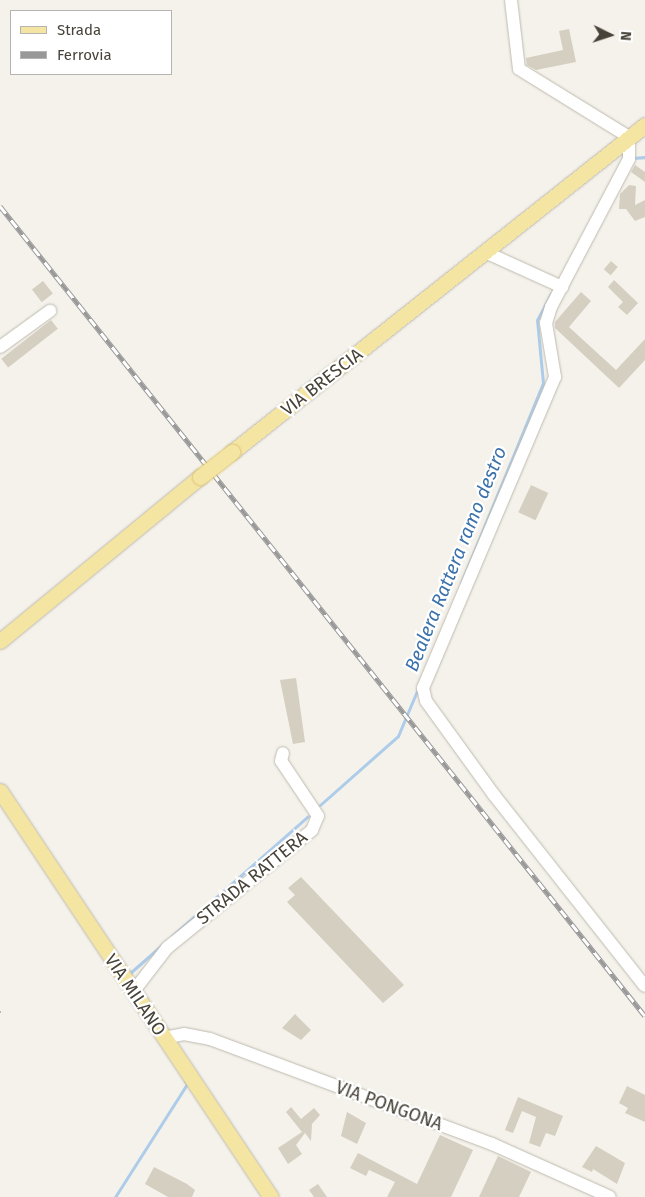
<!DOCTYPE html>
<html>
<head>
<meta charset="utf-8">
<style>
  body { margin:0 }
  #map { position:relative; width:645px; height:1197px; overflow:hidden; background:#f4f2eb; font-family:"Fira Sans",sans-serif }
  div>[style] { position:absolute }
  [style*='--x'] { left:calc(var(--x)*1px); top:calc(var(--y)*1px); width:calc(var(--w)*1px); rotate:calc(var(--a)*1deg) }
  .stream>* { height:3px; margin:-1.5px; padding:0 1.5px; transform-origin:1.5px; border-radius:1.5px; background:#adccea }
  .building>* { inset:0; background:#d5cfc1; transform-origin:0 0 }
  .path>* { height:2px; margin-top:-1px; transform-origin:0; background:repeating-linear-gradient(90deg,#bfb7a1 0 2.5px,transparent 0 5px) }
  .roads { filter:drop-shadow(0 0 1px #bfbaae) drop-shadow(0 0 1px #bfbaae) }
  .minor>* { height:12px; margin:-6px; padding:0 6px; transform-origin:6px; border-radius:6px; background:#fff }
  .major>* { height:15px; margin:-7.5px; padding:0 7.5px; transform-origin:7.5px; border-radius:7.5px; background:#f5e5a3 }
  .rail>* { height:5px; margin-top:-2.5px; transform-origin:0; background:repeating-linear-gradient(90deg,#fff 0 9px,#989898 0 18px); box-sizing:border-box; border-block:1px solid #989898 }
  .bridges { filter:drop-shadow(0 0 1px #dac473) drop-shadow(0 0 1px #dac473) }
  .major-bridge>* { height:15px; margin:-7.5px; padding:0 7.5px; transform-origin:7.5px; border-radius:7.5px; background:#f5e5a3 }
  span { translate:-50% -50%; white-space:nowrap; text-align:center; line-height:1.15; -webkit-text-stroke:4.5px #fff; paint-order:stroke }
  .street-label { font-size:18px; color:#484339 }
  .water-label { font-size:19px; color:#3b72ab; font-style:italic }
  .legend { position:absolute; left:10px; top:10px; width:162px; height:65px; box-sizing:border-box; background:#fff; border:1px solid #b6b4b0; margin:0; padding:6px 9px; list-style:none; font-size:15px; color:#484339 }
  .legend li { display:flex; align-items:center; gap:10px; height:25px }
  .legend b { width:25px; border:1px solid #b6b4b0 }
  .north { position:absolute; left:585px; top:10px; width:50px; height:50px; -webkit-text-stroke:4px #fff; paint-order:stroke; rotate:94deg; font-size:14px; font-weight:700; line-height:20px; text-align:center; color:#484339 }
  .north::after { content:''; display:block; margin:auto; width:18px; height:22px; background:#484339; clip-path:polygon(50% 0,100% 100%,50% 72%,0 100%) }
</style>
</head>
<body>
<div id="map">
  <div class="stream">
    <div style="--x:632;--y:158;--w:13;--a:-4"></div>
    <div style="--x:461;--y:583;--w:216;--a:-67.7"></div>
    <div style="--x:543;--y:383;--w:63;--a:-95.4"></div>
    <div style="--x:537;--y:320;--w:30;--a:-62"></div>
    <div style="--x:320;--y:805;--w:104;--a:-41.5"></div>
    <div style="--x:398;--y:736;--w:54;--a:-67.2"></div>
    <div style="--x:172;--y:936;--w:181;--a:-41.4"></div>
    <div style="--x:130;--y:973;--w:44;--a:-41.3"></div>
    <div style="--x:115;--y:1197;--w:134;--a:-57.5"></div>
    <div style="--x:187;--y:1084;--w:4;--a:-124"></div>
  </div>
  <div class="building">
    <div style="clip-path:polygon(569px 29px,576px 62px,536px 70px,527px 65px,526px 58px,563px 50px,559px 31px)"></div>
    <div style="clip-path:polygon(635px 165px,645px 172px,645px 182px,631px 172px)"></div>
    <div style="clip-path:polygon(629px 185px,636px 186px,635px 205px,645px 200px,645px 217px,635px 221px,626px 209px,619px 209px,620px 194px)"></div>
    <div style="left:611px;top:261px;width:9px;height:11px;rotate:41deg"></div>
    <div style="clip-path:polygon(614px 280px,638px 303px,627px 315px,618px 307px,623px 302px,608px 287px)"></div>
    <div style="left:43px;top:281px;width:16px;height:14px;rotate:52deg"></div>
    <div style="clip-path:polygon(581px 292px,591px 301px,569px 327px,616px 370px,645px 339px,645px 360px,619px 388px,555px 328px,555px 322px)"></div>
    <div style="left:51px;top:320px;width:11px;height:63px;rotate:52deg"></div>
    <div style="left:531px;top:485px;width:19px;height:30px;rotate:25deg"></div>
    <div style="clip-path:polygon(296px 678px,305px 742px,293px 744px,280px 680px)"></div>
    <div style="clip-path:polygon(301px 877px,404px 985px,383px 1003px,287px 902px,295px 895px,288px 888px)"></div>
    <div style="clip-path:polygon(295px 1014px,311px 1030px,301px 1040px,282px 1028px)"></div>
    <div style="clip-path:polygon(627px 1086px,645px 1095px,645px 1122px,625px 1113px,628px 1108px,619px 1103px)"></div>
    <div style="clip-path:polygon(518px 1097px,563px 1116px,555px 1136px,546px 1133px,540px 1147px,529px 1143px,536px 1117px,522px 1111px,513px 1133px,505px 1130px)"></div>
    <div style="clip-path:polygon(291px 1107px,301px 1119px,314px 1108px,320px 1115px,312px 1124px,311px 1141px,305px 1133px,296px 1145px,302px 1154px,288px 1164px,278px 1148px,302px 1132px,286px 1112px)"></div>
    <div style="clip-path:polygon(347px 1112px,366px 1123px,357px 1144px,341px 1136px)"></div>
    <div style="clip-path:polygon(440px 1135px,473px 1150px,451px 1197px,387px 1197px,395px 1182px,369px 1170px,366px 1176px,350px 1168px,358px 1153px,417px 1184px)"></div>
    <div style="clip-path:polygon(596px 1146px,625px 1163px,617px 1184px,593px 1169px,592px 1172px,582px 1167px)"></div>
    <div style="clip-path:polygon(498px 1156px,531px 1172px,519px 1197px,479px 1197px)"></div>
    <div style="clip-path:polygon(154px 1167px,187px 1184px,195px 1190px,192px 1197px,168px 1197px,145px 1184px)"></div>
    <div style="clip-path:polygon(318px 1184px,327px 1197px,314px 1197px,309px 1190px)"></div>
  </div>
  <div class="path">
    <div style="--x:0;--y:1011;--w:5;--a:90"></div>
  </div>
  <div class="roads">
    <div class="minor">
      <div style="--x:511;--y:0;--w:69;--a:83.4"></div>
      <div style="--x:519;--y:69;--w:129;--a:31.7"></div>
      <div style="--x:629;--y:137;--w:22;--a:90"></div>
      <div style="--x:629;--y:159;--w:167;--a:117.8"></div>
      <div style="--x:551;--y:307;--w:17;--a:107"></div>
      <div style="--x:546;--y:323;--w:55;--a:80.5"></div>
      <div style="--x:555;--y:377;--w:338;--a:113"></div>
      <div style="--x:423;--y:688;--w:13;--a:77"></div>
      <div style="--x:426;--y:701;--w:116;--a:54.1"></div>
      <div style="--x:494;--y:795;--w:243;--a:51.7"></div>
      <div style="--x:485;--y:252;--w:85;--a:24.4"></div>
      <div style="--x:0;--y:347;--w:62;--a:-35.8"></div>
      <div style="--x:133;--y:992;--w:56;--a:-52.3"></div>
      <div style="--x:167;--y:948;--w:187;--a:-39.1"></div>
      <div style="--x:312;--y:830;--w:15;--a:-67"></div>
      <div style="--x:318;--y:816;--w:66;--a:-123.9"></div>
      <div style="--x:281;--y:761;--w:8;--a:-76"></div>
      <div style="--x:164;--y:1038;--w:20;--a:-11"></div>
      <div style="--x:184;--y:1034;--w:26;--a:11"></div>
      <div style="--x:210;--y:1039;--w:301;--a:20.4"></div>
      <div style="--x:492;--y:1144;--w:129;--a:24.2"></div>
    </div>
    <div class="major">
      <div style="--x:232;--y:452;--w:527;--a:-38.37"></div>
      <div style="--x:0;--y:641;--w:259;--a:-39.4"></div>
      <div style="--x:0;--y:791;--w:488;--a:56.3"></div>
    </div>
  </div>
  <div class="rail">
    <div style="--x:0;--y:206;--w:1035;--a:51.47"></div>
  </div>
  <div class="bridges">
    <div class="major-bridge">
      <div style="--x:200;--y:477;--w:41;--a:-38"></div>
    </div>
  </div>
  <div class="street-label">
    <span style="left:322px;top:382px;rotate:-38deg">VIA BRESCIA</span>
    <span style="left:252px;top:878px;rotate:-39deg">STRADA RATTERA</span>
    <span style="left:135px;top:995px;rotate:56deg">VIA MILANO</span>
    <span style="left:389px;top:1106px;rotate:20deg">VIA PONGONA</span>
  </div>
  <div class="water-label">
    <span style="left:456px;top:559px;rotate:-68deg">Bealera Rattera ramo destro</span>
  </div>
  <ul class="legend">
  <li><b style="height:6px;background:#f5e5a3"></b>Strada</li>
  <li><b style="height:6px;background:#989898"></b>Ferrovia</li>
  </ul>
  <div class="north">N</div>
</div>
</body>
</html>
